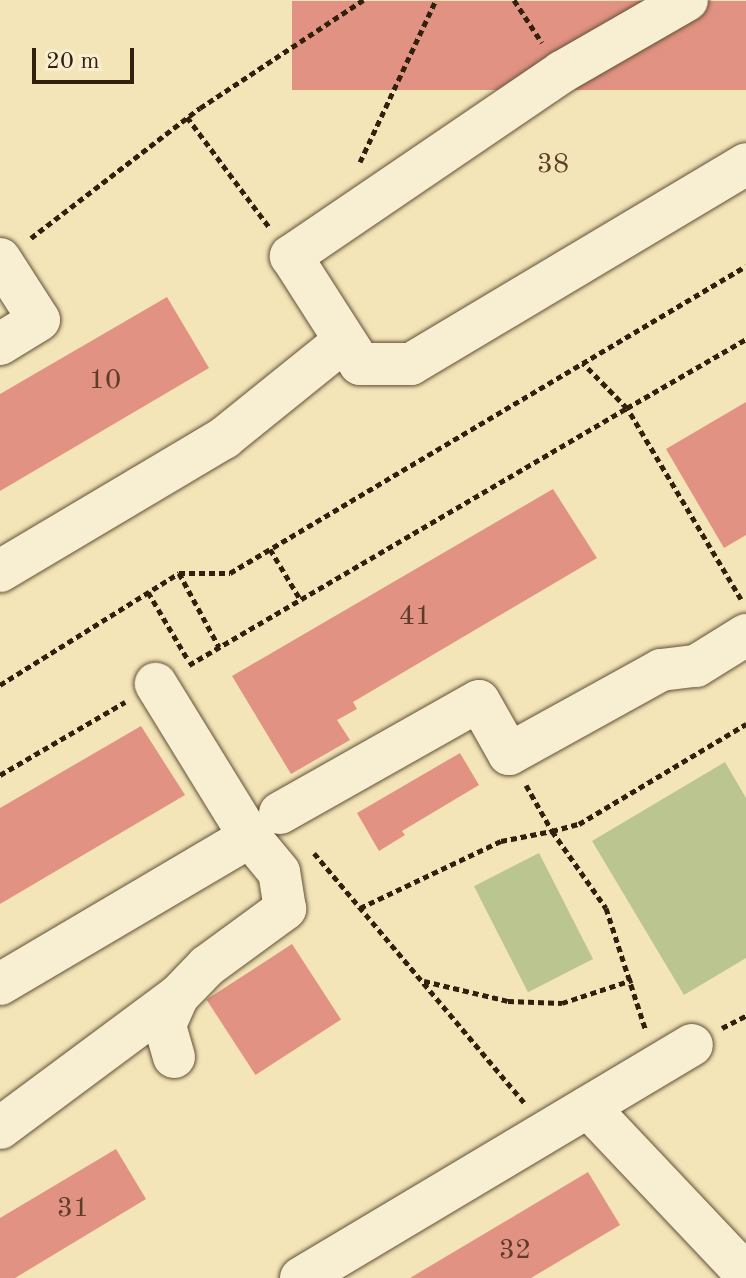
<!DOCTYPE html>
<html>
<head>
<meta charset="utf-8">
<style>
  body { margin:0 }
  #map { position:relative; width:746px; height:1278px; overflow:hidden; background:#f4e5b8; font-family:"Old Standard TT",serif }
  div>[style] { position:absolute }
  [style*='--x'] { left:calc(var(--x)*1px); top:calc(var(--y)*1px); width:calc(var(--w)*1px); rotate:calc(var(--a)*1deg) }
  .green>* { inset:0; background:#bbc58f; transform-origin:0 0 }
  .building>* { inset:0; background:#e19282; transform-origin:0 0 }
  .path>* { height:5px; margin-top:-2.5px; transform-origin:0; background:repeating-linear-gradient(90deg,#31200c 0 6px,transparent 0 10px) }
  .roads { filter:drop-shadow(0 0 2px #625137) drop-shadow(0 0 2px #625137) }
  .minor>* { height:42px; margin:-21px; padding:0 21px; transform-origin:21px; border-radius:21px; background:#f8eed1 }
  span { translate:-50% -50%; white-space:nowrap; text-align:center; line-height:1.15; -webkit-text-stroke:7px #f8eed1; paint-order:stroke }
  .number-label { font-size:28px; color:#5d3c2a }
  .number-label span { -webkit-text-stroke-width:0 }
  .scale { position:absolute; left:32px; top:48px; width:102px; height:36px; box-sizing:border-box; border:4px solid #31200c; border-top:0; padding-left:10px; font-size:24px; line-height:28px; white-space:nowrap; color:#31200c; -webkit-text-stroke:6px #f8eed1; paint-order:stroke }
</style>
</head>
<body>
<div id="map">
  <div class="green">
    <div style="clip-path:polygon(725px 762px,746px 798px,746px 958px,684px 995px,592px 841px)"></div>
    <div style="left:539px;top:853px;width:119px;height:73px;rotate:63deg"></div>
  </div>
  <div class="building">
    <div style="left:746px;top:1px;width:89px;height:454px;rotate:90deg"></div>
    <div style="clip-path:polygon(167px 297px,209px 368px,0 491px,0 394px)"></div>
    <div style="clip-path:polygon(746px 402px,746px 535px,724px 548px,666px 449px)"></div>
    <div style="clip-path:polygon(553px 489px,597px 558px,353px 702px,357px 709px,337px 720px,350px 740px,291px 774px,232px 676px)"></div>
    <div style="clip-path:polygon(141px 726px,185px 795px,0 904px,0 808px)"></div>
    <div style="clip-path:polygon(460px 753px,479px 785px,402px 831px,405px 835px,379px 851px,357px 813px)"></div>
    <div style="left:292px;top:944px;width:90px;height:102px;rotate:57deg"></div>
    <div style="clip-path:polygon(116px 1149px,146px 1199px,15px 1278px,0 1278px,0 1218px)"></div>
    <div style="clip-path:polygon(588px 1172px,620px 1225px,531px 1278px,410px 1278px)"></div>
  </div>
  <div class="path">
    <div style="--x:514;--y:0;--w:51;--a:56.9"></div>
    <div style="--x:187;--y:117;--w:137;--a:53.3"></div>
    <div style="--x:360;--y:162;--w:179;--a:-64.9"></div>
    <div style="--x:31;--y:238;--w:213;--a:-37.6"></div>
    <div style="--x:200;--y:108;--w:196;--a:-33.5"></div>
    <div style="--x:270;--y:549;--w:58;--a:59"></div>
    <div style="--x:179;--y:573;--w:84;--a:61.6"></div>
    <div style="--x:148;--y:592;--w:79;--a:59.5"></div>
    <div style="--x:741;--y:599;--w:222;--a:-120.8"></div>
    <div style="--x:627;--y:408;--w:138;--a:-30.1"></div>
    <div style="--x:189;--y:665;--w:508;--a:-30.4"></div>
    <div style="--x:627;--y:408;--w:63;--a:-134.4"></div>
    <div style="--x:0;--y:685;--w:211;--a:-32"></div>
    <div style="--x:179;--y:573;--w:51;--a:0"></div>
    <div style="--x:230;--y:573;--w:600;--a:-30.75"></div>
    <div style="--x:0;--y:775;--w:145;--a:-30.3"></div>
    <div style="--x:526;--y:785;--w:53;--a:60.5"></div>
    <div style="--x:552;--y:831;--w:28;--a:-15"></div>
    <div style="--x:579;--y:824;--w:195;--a:-30.9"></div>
    <div style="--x:314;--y:853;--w:326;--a:49.9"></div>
    <div style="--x:360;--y:908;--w:156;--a:-25.4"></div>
    <div style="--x:501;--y:841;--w:52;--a:-11.1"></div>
    <div style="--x:552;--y:831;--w:94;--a:55"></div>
    <div style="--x:606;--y:908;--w:129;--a:72"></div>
    <div style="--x:424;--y:981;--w:86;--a:13.4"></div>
    <div style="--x:508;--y:1001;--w:54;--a:2.1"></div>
    <div style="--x:562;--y:1003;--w:74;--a:-18.2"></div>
    <div style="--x:722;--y:1028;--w:27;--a:-27"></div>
  </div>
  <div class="roads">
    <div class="minor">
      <div style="--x:687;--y:0;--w:144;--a:150.1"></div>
      <div style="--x:562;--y:72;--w:328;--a:145.8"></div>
      <div style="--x:291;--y:256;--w:128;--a:57.4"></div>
      <div style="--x:360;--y:364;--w:51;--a:0"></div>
      <div style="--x:411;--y:364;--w:390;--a:-30.8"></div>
      <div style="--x:0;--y:259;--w:72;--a:57.4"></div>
      <div style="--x:39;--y:320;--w:46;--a:148.4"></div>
      <div style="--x:0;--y:571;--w:261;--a:-30.7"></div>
      <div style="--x:224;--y:438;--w:153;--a:-38.9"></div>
      <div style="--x:280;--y:813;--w:228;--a:-29.4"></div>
      <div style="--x:479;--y:701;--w:61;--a:60.5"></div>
      <div style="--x:509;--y:754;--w:174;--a:-28.9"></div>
      <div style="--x:661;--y:670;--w:35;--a:-7"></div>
      <div style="--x:696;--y:666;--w:59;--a:-31.8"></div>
      <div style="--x:0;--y:984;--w:290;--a:-30.5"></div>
      <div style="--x:250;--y:837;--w:180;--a:-121.6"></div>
      <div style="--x:174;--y:1057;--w:33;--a:-106"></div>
      <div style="--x:165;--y:1025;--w:32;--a:-66"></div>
      <div style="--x:178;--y:996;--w:42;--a:-46"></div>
      <div style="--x:207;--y:966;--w:97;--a:-36.2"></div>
      <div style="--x:285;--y:909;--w:37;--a:-99"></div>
      <div style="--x:279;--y:872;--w:45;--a:-129.6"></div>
      <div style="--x:588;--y:1107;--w:230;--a:46.6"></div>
      <div style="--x:0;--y:1128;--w:222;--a:-36.6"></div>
      <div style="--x:301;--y:1278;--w:455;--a:-30.8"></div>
    </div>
  </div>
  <div class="number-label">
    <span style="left:553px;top:165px">38</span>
    <span style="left:105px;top:381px">10</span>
    <span style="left:415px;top:617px">41</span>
    <span style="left:73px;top:1209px">31</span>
    <span style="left:515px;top:1251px">32</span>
  </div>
  <div class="scale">20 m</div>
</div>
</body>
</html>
